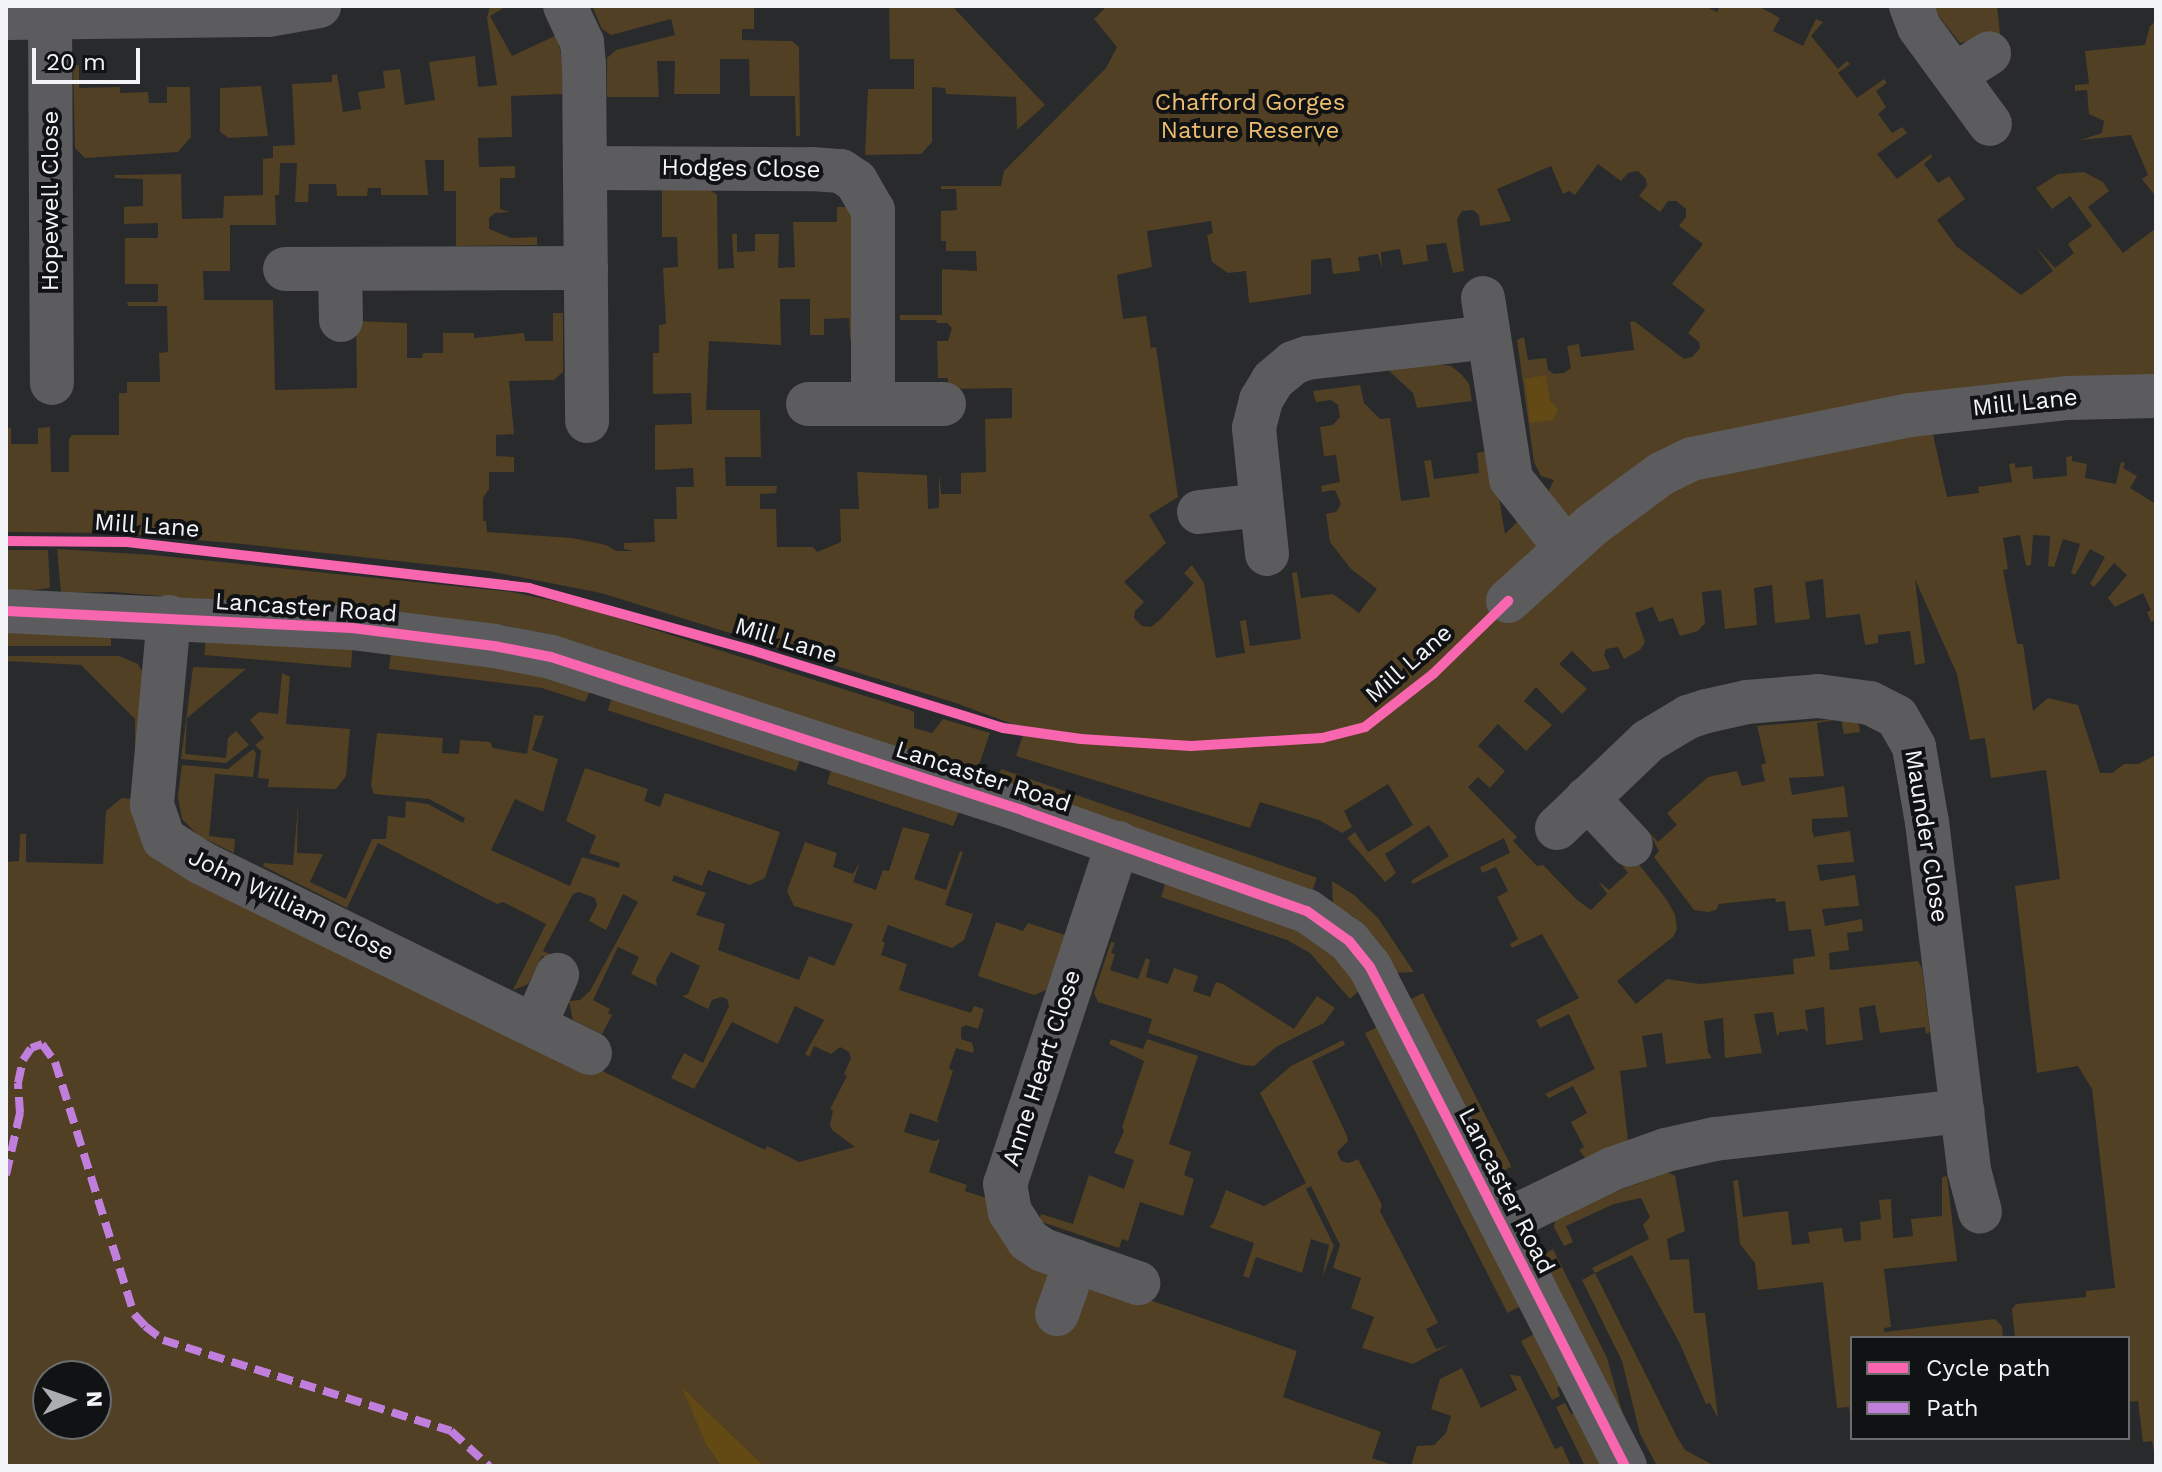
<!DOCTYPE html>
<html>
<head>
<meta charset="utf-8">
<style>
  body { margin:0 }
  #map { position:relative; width:2162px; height:1472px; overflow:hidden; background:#282a2c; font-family:"Work Sans",sans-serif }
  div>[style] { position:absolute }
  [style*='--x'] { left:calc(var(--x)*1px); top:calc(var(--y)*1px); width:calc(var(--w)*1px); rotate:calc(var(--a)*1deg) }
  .green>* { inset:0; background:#514023; transform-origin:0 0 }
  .water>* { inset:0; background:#634914 }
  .minor>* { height:44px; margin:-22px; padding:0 22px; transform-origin:22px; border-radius:22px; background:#5c5c5e }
  .quiet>* { height:8px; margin-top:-4px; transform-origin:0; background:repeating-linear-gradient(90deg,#c07fdc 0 16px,transparent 0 24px) }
  .cycleway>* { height:10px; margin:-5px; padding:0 5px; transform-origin:5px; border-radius:5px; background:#f766af }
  span { translate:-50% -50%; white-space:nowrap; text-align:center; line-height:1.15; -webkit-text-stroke:8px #111214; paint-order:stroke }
  .park-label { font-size:24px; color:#edbe6f }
  .street-label { font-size:24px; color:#f3f4f7 }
  .frame { position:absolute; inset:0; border:8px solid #f3f4f7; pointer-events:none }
  .legend { position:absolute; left:1850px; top:1336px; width:280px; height:104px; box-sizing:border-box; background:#111214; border:2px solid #6b6c6f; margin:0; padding:10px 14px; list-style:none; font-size:24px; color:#f3f4f7 }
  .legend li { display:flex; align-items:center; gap:16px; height:40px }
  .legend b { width:40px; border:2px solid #6b6c6f }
  .north { position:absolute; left:32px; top:1360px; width:80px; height:80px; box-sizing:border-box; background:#111214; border:2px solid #6b6c6f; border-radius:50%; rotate:88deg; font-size:22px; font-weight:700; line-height:32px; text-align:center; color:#f3f4f7 }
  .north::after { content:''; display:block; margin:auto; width:28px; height:36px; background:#acadb0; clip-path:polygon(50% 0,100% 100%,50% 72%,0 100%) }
  .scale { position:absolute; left:32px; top:48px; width:108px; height:36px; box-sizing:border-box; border:4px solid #f3f4f7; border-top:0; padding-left:10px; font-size:24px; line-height:28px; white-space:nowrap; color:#f3f4f7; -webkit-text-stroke:6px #111214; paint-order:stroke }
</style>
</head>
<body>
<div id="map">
  <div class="green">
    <div style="clip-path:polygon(evenodd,490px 6px,507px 6px,490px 16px,512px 56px,557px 35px,562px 61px,562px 94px,511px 96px,512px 137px,478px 138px,479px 167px,515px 166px,515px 178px,500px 178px,500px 209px,510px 212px,495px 213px,489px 218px,489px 229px,511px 238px,537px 237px,537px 245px,456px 246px,456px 191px,444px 191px,444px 160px,425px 160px,428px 195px,381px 195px,381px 188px,368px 188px,367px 196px,337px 196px,336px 184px,309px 184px,308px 202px,295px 202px,297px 163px,280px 163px,279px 195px,275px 195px,276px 225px,230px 225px,230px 271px,203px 271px,204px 300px,273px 300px,275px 390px,357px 388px,356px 321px,407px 323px,407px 358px,422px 358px,423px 353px,443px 353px,443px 333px,474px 333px,474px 338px,524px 333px,525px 341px,553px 341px,553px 313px,563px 313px,563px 372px,554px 380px,509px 381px,514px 434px,496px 435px,496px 456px,514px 457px,514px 472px,489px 472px,489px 489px,483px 498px,483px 521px,486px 521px,487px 532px,572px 538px,606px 545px,616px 551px,633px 551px,624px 549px,624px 543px,655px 542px,654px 519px,677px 519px,676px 487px,694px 487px,693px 468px,655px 470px,655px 425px,692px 424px,691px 393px,653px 394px,653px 353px,659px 353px,659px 325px,666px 324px,663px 268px,678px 267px,677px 237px,662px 237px,662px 183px,702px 184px,717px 195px,718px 269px,734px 268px,732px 234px,737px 234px,737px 252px,755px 251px,755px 234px,779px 234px,778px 268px,795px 267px,793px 222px,837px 222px,837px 207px,848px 207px,853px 215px,853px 339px,850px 339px,849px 318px,824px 319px,824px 335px,810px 335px,810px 299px,780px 299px,781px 345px,709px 341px,706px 410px,760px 410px,761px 457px,725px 457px,726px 486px,777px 486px,776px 493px,760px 494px,760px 509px,776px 509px,777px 547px,813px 547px,817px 552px,841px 542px,840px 509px,859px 509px,857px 472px,927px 475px,928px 509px,939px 508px,939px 473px,941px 494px,961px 494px,961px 473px,986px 472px,985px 419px,1012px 418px,1012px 388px,948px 389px,948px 378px,938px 378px,937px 341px,948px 341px,952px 328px,947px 323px,937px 323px,936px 320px,900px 320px,900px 315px,942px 315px,942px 269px,977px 271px,976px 251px,946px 251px,946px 241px,941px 241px,941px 211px,957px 210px,956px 189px,941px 189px,941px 186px,1001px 186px,1004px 171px,1106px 68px,1117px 47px,1094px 19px,1107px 6px,1704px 6px,1717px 12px,1720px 6px,1758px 6px,1780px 18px,1773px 31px,1803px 46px,1816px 19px,1823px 22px,1811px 36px,1838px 69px,1847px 61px,1850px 64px,1838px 73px,1857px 98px,1884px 79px,1887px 83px,1876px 91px,1886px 107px,1878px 114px,1892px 133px,1902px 127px,1907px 133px,1877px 154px,1897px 179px,1931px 154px,1932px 157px,1924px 164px,1938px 183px,1949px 176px,1965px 199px,1937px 220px,1956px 246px,2021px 295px,2053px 271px,2035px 246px,2055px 268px,2074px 253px,2068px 244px,2092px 226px,2070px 196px,2052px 209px,2036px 188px,2058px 174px,2084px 172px,2103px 182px,2109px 191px,2088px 207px,2123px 253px,2156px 228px,2156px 418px,2105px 409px,1932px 430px,1947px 497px,1979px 493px,1978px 487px,2012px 482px,2009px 464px,2015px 463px,2015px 468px,2032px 466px,2033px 479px,2067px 476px,2066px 457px,2072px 456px,2072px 461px,2087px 464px,2085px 478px,2116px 484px,2121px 462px,2125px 463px,2123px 468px,2137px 476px,2130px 488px,2156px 504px,2156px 619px,2151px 622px,2147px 612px,2151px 610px,2143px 593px,2115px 607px,2108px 598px,2127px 575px,2114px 563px,2094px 587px,2090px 584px,2105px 557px,2090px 549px,2075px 575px,2071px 573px,2080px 544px,2063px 539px,2054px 567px,2048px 566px,2050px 536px,2033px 535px,2031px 565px,2026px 566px,2020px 535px,2003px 538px,2008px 569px,2003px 570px,2017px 644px,2023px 644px,2033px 711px,2048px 698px,2078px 705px,2100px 773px,2112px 773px,2124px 764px,2138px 764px,2156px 755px,2156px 1463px,2152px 1441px,2143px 1442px,2138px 1401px,2128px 1402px,2128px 1338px,2015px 1338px,2012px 1309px,2016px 1304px,2086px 1297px,2086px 1291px,2115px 1288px,2092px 1089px,2078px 1066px,2037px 1073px,2015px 886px,2060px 879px,2046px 770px,1991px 778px,1985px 738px,1970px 740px,1957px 674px,1915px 579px,1925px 663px,1915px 665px,1910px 631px,1878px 635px,1878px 643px,1865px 645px,1860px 614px,1826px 618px,1823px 579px,1805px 582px,1810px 619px,1775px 623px,1772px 585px,1754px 588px,1757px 625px,1725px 629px,1721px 590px,1702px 592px,1705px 623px,1698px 631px,1680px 636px,1673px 618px,1659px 622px,1653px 607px,1635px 613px,1645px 642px,1640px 650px,1624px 659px,1618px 647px,1606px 649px,1604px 655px,1610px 667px,1608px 669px,1593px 672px,1572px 651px,1559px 664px,1587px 689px,1562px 714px,1536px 687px,1524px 701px,1552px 725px,1526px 751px,1498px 724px,1478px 746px,1505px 771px,1490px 788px,1478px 777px,1468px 787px,1517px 837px,1513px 841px,1537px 866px,1543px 865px,1577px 900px,1591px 910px,1607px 894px,1598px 881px,1609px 890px,1628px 873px,1619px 861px,1637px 862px,1667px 900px,1675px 915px,1677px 929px,1673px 937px,1617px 981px,1636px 1004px,1667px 979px,1700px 984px,1794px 974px,1793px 959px,1815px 956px,1811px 929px,1789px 931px,1785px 901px,1776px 902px,1775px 898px,1719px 904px,1716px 910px,1708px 912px,1694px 910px,1654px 857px,1659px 851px,1648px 831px,1658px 842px,1677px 825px,1667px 813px,1708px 777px,1737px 771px,1742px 786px,1765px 781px,1761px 765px,1766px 763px,1757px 726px,1849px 718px,1859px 725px,1860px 732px,1844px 734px,1841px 719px,1817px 723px,1824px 776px,1789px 778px,1792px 795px,1844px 786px,1848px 817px,1812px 819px,1812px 830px,1814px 837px,1850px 831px,1854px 862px,1817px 865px,1820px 881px,1855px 875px,1859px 906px,1822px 909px,1825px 926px,1862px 919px,1863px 931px,1847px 933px,1849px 950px,1829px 953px,1830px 970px,1918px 961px,1922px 968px,1930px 1032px,1926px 1034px,1925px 1027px,1880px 1033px,1875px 1005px,1859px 1008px,1863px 1040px,1826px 1045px,1824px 1007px,1805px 1010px,1808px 1032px,1804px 1029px,1780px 1032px,1777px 1036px,1773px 1012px,1754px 1014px,1762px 1053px,1725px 1058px,1723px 1018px,1704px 1021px,1708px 1052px,1712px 1058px,1666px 1064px,1662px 1033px,1642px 1036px,1647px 1067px,1620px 1071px,1628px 1141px,1585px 1158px,1579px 1150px,1584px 1147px,1571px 1122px,1587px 1113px,1573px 1086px,1549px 1098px,1545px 1094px,1595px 1069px,1569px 1014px,1540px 1028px,1536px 1020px,1579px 998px,1542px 934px,1512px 948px,1510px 944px,1518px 939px,1497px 897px,1508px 891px,1496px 867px,1482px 873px,1480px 867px,1510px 853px,1504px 838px,1413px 884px,1411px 881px,1449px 856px,1429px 825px,1385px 854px,1396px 873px,1385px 882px,1347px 838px,1355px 832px,1368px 852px,1413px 825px,1388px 784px,1344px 811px,1352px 827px,1342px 833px,1319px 820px,1260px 802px,1250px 828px,1016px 756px,1025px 729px,956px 703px,601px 593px,489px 571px,243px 544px,116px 533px,6px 532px,6px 392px,6px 428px,11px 428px,11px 444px,38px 444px,38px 428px,50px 427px,51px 472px,69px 472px,69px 439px,72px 435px,119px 435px,119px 393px,127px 393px,127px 382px,160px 382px,159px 353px,168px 352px,167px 306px,128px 306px,127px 302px,158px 302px,158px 284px,125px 284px,125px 238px,158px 238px,158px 223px,124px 224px,124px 207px,143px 206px,143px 179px,115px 178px,115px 175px,181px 174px,182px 219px,223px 218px,224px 196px,263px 195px,263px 159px,273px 158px,273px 146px,295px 145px,292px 84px,332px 82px,332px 75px,337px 74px,343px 112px,361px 109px,358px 92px,385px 88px,383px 71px,400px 69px,405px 105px,435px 100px,429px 62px,475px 56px,478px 87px,497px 85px,487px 18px,490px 6px,1598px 164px,1621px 181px,1628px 173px,1638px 171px,1646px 179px,1647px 186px,1639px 196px,1660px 212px,1668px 201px,1676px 201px,1686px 209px,1686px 217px,1679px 226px,1703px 244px,1672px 284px,1705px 310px,1688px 333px,1699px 342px,1700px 348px,1692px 357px,1684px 359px,1634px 321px,1630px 322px,1634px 350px,1581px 357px,1579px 344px,1567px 346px,1571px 368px,1564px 373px,1554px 374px,1548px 370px,1546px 358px,1528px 360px,1524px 337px,1517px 340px,1534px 462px,1541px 476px,1554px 480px,1548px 492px,1505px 534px,1491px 450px,1477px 453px,1479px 473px,1434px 479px,1431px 460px,1424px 461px,1430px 497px,1401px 501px,1390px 418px,1380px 419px,1364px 403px,1360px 385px,1313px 391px,1316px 402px,1331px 400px,1338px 405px,1340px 417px,1333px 425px,1320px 427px,1324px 456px,1336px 455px,1340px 482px,1321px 486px,1322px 492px,1335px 490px,1341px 504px,1336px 512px,1326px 514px,1330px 542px,1351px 569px,1377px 589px,1359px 613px,1333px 594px,1301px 598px,1297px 572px,1292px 573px,1301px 639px,1250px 646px,1246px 620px,1240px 621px,1245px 653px,1216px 658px,1204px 583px,1192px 565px,1184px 573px,1194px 583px,1161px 619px,1151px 627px,1142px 626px,1134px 618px,1135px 611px,1144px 602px,1124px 582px,1166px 543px,1149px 515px,1178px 497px,1156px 347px,1151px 348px,1146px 316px,1123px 319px,1117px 275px,1152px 267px,1147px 231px,1211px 221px,1213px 233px,1207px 235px,1212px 262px,1228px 273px,1246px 271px,1249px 303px,1311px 294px,1311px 260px,1331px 258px,1333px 274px,1360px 271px,1358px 257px,1378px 254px,1382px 268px,1381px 252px,1400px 249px,1403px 265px,1428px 261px,1426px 245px,1446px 243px,1453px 273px,1464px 271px,1457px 219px,1462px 211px,1473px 210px,1479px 215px,1480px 226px,1511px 221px,1497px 189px,1551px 166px,1563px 194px,1569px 191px,1575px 195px,1598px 164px)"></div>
    <div style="clip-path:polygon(592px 6px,754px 6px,754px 29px,742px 29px,742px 40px,792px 41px,799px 47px,800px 136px,796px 136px,795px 96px,750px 96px,749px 59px,720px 59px,720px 94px,674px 94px,675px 61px,657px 61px,659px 97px,607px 97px,607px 58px,616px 50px,675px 35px,671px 19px,611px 35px,602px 29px)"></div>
    <div style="clip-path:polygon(889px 6px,952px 6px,1045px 105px,1017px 130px,1016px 97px,946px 94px,945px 88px,932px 87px,932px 142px,921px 154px,865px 155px,868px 89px,914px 89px,914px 59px,890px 59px)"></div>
    <div style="clip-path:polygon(1931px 6px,1997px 6px,2000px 34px,1960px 43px)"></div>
    <div style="clip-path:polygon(2156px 21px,2156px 197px,2142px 179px,2148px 175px,2131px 135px,2080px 140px,2102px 133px,2104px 121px,2089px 114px,2087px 90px,2075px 91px,2075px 85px,2089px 84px,2085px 51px,2145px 45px,2150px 26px)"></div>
    <div style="clip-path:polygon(73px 65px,79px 65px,79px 88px,120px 87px,120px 93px,148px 92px,149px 103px,167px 103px,167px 87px,190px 87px,191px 137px,178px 152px,85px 158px,75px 148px)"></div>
    <div style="clip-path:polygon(261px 86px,268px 136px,229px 138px,220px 132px,220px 88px)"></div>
    <div style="clip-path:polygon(1436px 364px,1451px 366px,1461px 374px,1469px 384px,1472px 401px,1417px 408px,1413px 393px,1387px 369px)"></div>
    <div style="clip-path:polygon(57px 549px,153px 555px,512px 592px,582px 607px,910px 710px,914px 712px,914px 728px,932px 733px,943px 719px,990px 733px,975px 776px,509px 626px,113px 592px,61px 593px)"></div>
    <div style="clip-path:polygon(6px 550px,48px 550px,50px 588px,6px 593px)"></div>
    <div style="left:6px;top:629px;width:105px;height:17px"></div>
    <div style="left:206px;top:637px;width:147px;height:18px;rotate:5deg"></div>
    <div style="clip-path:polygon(391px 653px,514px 667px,591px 689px,585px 702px,542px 688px,389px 669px)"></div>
    <div style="clip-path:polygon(6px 656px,119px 656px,138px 664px,143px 673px,135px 754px,135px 719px,81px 665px,6px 661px)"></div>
    <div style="clip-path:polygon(193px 667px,246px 669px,187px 718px,185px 754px,226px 758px,228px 738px,236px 731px,249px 745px,226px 763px,181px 759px)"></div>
    <div style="clip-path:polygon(282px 673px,290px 677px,286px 724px,350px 729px,346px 776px,336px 789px,268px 787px,269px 779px,258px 778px,261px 751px,255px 745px,264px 738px,250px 720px,259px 712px,278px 714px)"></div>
    <div style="left:613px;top:694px;width:198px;height:17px;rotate:18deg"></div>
    <div style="clip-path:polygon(evenodd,534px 715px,544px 716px,532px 750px,558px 759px,543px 812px,515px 799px,491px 850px,570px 886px,582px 857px,619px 868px,620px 863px,589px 853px,596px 836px,566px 821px,585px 768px,648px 789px,644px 801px,660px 807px,665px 793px,780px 832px,765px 878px,750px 885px,708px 870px,702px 886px,674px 875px,672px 881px,706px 893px,696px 915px,725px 924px,718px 950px,799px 980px,809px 956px,834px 966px,853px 924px,794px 906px,787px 891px,805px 842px,837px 853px,833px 867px,853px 874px,860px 862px,853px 882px,876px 890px,883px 870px,889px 871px,903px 827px,930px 834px,914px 879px,946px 890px,960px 851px,963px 852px,945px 905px,973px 914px,964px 940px,952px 948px,888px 925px,882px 941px,885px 943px,881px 955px,907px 964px,899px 990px,971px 1013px,974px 1006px,984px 1009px,978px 1029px,966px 1025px,961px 1028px,961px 1039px,972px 1043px,974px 1050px,973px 1053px,956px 1048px,949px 1068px,953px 1071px,937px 1120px,940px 1123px,910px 1113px,904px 1132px,934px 1141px,940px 1139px,929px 1172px,967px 1185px,965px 1191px,989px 1199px,1079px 1301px,1094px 1285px,1109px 1286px,1297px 1351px,1283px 1397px,1381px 1432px,1372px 1458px,1395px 1466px,764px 1466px,684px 1389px,706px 1445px,721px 1466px,6px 1466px,6px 862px,19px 861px,20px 834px,26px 834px,26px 862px,103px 864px,106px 811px,122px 798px,142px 800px,186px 869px,765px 1150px,767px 1146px,799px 1162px,855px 1147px,832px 1130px,830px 1124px,833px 1111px,830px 1109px,847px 1076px,844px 1074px,851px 1058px,849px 1052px,840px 1047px,831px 1054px,814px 1046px,809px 1057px,805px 1054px,824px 1020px,795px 1006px,778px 1044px,732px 1022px,694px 1089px,671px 1078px,684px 1053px,703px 1063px,729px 1006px,727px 999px,721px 997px,712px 1000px,708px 1009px,682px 996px,688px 994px,700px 966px,671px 952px,656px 979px,657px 986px,631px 974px,639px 957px,618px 947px,593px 1000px,610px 1009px,608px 1013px,612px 1015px,602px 1034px,573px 1020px,569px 1001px,580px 1000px,590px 991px,638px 902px,623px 894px,606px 930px,589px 921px,597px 905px,595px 898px,579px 892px,573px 894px,543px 951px,562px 960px,560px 965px,542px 956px,528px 984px,513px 990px,546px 924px,503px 902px,497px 904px,378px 843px,347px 908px,263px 866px,264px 863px,293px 865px,298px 804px,297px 853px,323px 854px,310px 882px,346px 899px,372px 839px,386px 839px,388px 816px,405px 818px,406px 801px,428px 804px,463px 823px,465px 818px,429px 799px,374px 794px,371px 786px,377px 733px,443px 738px,442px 753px,459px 754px,460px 740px,490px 742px,493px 748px,527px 754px,534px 715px,48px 1376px,96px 1376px,96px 1424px,48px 1424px,48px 1376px)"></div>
    <div style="clip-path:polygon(253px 749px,256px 753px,253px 777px,215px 774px,209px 836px,235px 839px,234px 853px,199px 836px,182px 819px,178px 797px,182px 765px,228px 769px)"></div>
    <div style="clip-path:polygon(833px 764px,959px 812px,953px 826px,827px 784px)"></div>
    <div style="left:1001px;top:769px;width:334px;height:15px;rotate:19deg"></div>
    <div style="clip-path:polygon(1167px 878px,1276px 919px,1333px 950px,1362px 988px,1350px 999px,1310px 953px,1287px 940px,1161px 897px)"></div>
    <div style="clip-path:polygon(1332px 881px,1354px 895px,1378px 918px,1414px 972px,1394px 973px,1371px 935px,1353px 916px,1333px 906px)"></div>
    <div style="clip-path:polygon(996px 922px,1023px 931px,1028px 923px,1065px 935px,1046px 990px,1034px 995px,978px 976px)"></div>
    <div style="clip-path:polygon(1111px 942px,1115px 943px,1111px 953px,1115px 954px,1110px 970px,1138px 979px,1146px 958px,1150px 960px,1146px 977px,1168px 984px,1174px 968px,1198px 976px,1193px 991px,1210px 997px,1216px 982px,1223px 984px,1294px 1029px,1317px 996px,1335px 1008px,1324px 1023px,1276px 1047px,1254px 1066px,1243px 1065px,1148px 1033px,1152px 1019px,1098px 1002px,1094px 993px)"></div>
    <div style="left:1423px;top:993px;width:195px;height:15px;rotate:63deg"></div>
    <div style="left:1381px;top:1025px;width:314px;height:18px;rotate:63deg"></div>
    <div style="clip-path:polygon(1111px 1039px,1143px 1049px,1147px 1039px,1198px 1056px,1169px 1144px,1191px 1152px,1184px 1175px,1194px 1179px,1183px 1216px,1140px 1202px,1128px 1241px,1122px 1239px,1119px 1248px,1039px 1221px,1041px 1214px,1073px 1224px,1089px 1175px,1124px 1189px,1134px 1160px,1114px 1153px,1124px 1131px,1122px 1127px,1144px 1061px,1109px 1044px)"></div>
    <div style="clip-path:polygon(1343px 1040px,1345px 1045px,1312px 1061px,1347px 1136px,1348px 1141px,1337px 1152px,1341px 1161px,1349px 1163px,1358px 1159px,1382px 1205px,1380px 1211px,1438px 1323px,1426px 1329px,1436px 1349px,1450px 1344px,1413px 1364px,1362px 1348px,1374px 1317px,1351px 1308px,1361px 1278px,1333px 1268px,1340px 1245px,1311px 1186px,1306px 1189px,1334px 1246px,1322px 1278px,1329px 1245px,1311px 1239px,1302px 1273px,1256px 1257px,1249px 1278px,1243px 1276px,1254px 1243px,1209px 1227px,1214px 1222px,1226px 1190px,1264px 1206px,1306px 1183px,1260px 1093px,1291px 1066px)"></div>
    <div style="clip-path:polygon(1668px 1172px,1675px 1176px,1685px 1231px,1667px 1239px,1670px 1260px,1689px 1259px,1694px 1313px,1705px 1313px,1718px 1418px,1710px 1403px,1706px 1404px,1680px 1344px,1632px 1255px,1595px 1273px,1677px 1437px,1685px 1450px,1715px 1466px,1657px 1466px,1640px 1434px,1622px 1361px,1582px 1280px,1595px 1273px,1592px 1268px,1649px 1239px,1643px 1225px,1650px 1217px,1641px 1198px,1614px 1204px,1566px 1226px,1573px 1242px,1564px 1246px,1554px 1227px,1555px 1220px,1610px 1194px)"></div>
    <div style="clip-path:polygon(1947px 1176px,1957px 1261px,1884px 1269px,1891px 1327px,1884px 1328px,1884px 1332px,1995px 1319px,2002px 1326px,2003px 1338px,1852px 1338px,1851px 1427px,1849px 1407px,1837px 1408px,1823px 1282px,1758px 1290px,1755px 1263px,1740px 1244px,1733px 1181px,1738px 1180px,1743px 1217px,1788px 1211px,1792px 1245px,1810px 1243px,1808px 1232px,1842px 1228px,1844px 1242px,1861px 1240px,1860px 1222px,1881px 1219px,1879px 1200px,1891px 1199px,1893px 1238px,1913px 1236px,1911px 1219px,1942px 1216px,1942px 1177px)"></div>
    <div style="clip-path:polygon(1553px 1249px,1607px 1358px,1626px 1426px,1539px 1257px)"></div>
    <div style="clip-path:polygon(1536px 1333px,1563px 1385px,1557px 1388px,1560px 1396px,1552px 1400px,1521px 1341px)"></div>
    <div style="clip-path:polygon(1462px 1368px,1481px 1408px,1517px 1390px,1510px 1375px,1520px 1376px,1555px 1449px,1562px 1446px,1571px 1466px,1411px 1466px,1417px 1446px,1434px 1445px,1446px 1433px,1451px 1416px,1431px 1409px,1440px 1379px)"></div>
    <div style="clip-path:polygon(1565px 1403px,1571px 1414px,1576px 1412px,1603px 1466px,1585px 1466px,1556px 1407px)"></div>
  </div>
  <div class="water">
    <div style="clip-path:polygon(1546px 375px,1550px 401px,1558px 409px,1553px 420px,1530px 423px,1525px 379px)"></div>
    <div style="clip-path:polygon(682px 1387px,764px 1466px,721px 1466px,706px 1445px)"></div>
  </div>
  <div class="minor">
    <div style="--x:565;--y:6;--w:40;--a:65"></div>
    <div style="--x:582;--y:42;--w:22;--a:85"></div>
    <div style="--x:584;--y:64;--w:357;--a:89.5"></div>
    <div style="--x:1911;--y:6;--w:22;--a:69"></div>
    <div style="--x:1919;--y:27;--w:120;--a:53.8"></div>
    <div style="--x:6;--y:18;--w:262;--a:-0.7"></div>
    <div style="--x:268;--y:15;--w:52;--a:-10"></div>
    <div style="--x:50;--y:19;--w:364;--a:89.7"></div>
    <div style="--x:1956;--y:74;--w:39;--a:-32"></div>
    <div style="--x:588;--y:168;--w:223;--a:0.3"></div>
    <div style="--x:811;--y:169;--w:30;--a:4"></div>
    <div style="--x:841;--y:171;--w:18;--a:34"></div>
    <div style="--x:856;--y:181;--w:34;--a:60"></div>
    <div style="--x:873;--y:210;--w:194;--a:90"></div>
    <div style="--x:285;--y:269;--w:301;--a:-0.2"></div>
    <div style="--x:340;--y:269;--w:51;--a:88.9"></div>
    <div style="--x:1483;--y:298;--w:183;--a:81.2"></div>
    <div style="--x:1511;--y:479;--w:87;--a:51.5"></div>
    <div style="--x:808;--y:404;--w:136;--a:0"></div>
    <div style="--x:1199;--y:512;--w:62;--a:-6.4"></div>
    <div style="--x:1267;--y:554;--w:127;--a:-95.9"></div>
    <div style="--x:1254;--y:428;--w:29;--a:-76"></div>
    <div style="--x:1261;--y:400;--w:23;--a:-59"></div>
    <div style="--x:1273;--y:380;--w:26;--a:-40"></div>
    <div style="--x:1293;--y:363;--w:15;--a:-20"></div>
    <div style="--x:1307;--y:358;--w:182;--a:-6.6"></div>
    <div style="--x:1508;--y:601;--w:113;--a:-42.1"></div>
    <div style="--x:1592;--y:525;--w:86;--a:-36.5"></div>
    <div style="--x:1661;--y:474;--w:34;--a:-26"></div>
    <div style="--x:1692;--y:459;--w:223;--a:-11.4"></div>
    <div style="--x:1911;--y:415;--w:158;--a:-6.2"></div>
    <div style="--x:2068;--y:398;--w:88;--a:-1.3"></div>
    <div style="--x:6;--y:611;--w:346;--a:2.8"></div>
    <div style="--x:352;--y:628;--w:143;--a:7.2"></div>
    <div style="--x:494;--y:646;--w:58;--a:10.9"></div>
    <div style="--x:551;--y:657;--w:497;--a:18"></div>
    <div style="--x:1024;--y:811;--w:300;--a:19.5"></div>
    <div style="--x:1307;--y:911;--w:52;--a:35.5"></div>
    <div style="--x:1349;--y:941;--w:33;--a:51"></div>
    <div style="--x:1370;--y:967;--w:560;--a:62.93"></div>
    <div style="--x:169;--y:617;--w:189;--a:95.2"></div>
    <div style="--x:152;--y:805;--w:36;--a:71"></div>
    <div style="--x:164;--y:839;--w:45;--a:32.3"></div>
    <div style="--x:202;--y:863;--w:432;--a:26.1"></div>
    <div style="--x:1587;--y:798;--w:64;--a:46.9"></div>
    <div style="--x:1557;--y:828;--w:126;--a:-43.7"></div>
    <div style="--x:1648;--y:741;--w:47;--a:-31"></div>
    <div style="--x:1688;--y:717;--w:20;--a:-18"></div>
    <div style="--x:1707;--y:711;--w:41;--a:-12.7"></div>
    <div style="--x:1747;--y:702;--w:71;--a:-4.8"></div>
    <div style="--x:1818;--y:696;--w:52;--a:7.7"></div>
    <div style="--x:1870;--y:703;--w:30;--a:27"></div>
    <div style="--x:1897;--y:717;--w:34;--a:60"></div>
    <div style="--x:1914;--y:747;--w:76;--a:80.2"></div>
    <div style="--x:1927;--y:822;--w:351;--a:83.1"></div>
    <div style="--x:1969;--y:1170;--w:43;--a:75.3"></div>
    <div style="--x:1118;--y:843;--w:359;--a:108.3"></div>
    <div style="--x:1005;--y:1184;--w:28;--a:80"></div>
    <div style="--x:1010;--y:1212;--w:33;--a:57"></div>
    <div style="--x:1028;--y:1240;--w:18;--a:34"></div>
    <div style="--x:1043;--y:1250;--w:101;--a:19.2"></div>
    <div style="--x:535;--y:1025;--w:55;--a:-66.3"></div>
    <div style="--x:1501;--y:1223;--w:123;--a:-25.9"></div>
    <div style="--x:1612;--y:1169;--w:57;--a:-19.4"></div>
    <div style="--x:1666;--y:1150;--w:50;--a:-12.7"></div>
    <div style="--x:1715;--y:1139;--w:249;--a:-6.5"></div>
    <div style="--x:1057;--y:1314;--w:56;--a:-70.3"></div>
  </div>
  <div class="quiet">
    <div style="--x:6;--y:1175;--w:64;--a:-77.3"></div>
    <div style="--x:20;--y:1113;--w:30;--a:-94"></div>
    <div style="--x:18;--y:1083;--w:24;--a:-78"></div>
    <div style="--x:23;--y:1060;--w:14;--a:-56"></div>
    <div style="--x:31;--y:1048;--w:12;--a:-20"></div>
    <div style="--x:42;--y:1044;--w:22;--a:54"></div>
    <div style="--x:55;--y:1062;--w:264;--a:72.6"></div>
    <div style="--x:134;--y:1314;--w:16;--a:47"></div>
    <div style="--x:145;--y:1326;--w:23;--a:38"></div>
    <div style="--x:163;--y:1340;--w:302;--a:17.5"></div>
    <div style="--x:451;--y:1431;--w:52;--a:42.6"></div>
  </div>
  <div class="cycleway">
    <div style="--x:6;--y:541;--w:121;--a:0.5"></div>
    <div style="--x:127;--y:542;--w:405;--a:6.5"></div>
    <div style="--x:529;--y:588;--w:230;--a:15.6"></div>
    <div style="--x:751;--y:650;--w:264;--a:17.2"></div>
    <div style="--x:1003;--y:728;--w:79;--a:8"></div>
    <div style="--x:1081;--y:739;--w:110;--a:3.6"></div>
    <div style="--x:1191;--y:746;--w:131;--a:-3.5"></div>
    <div style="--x:1322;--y:738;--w:44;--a:-14.3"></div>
    <div style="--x:1365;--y:727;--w:86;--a:-37.9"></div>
    <div style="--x:1433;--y:674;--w:105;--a:-44.2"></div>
    <div style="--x:6;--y:611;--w:346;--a:2.8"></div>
    <div style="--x:352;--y:628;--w:143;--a:7.2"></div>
    <div style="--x:494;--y:646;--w:58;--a:10.9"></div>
    <div style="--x:551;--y:657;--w:497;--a:18"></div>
    <div style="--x:1024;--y:811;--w:300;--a:19.5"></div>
    <div style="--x:1307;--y:911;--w:52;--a:35.5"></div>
    <div style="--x:1349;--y:941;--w:33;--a:51"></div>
    <div style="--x:1370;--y:967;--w:560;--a:62.93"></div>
  </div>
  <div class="park-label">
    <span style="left:1250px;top:117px">Chafford Gorges<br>Nature Reserve</span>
  </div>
  <div class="street-label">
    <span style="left:741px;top:169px;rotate:1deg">Hodges Close</span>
    <span style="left:51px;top:201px;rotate:-90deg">Hopewell Close</span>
    <span style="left:2025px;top:403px;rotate:-6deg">Mill Lane</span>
    <span style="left:147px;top:526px;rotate:4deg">Mill Lane</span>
    <span style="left:306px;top:608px;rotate:4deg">Lancaster Road</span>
    <span style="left:786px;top:641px;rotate:17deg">Mill Lane</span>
    <span style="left:1409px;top:664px;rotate:-41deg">Mill Lane</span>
    <span style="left:983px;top:777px;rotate:18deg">Lancaster Road</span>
    <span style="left:1926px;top:836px;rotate:81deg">Maunder Close</span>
    <span style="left:291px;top:905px;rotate:26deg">John William Close</span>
    <span style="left:1042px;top:1068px;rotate:-72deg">Anne Heart Close</span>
    <span style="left:1506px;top:1191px;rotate:63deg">Lancaster Road</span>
  </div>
  <div class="frame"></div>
  <ul class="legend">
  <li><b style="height:10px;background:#f766af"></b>Cycle path</li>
  <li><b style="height:10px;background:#c07fdc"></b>Path</li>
  </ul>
  <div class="north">N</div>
  <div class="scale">20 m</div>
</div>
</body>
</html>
